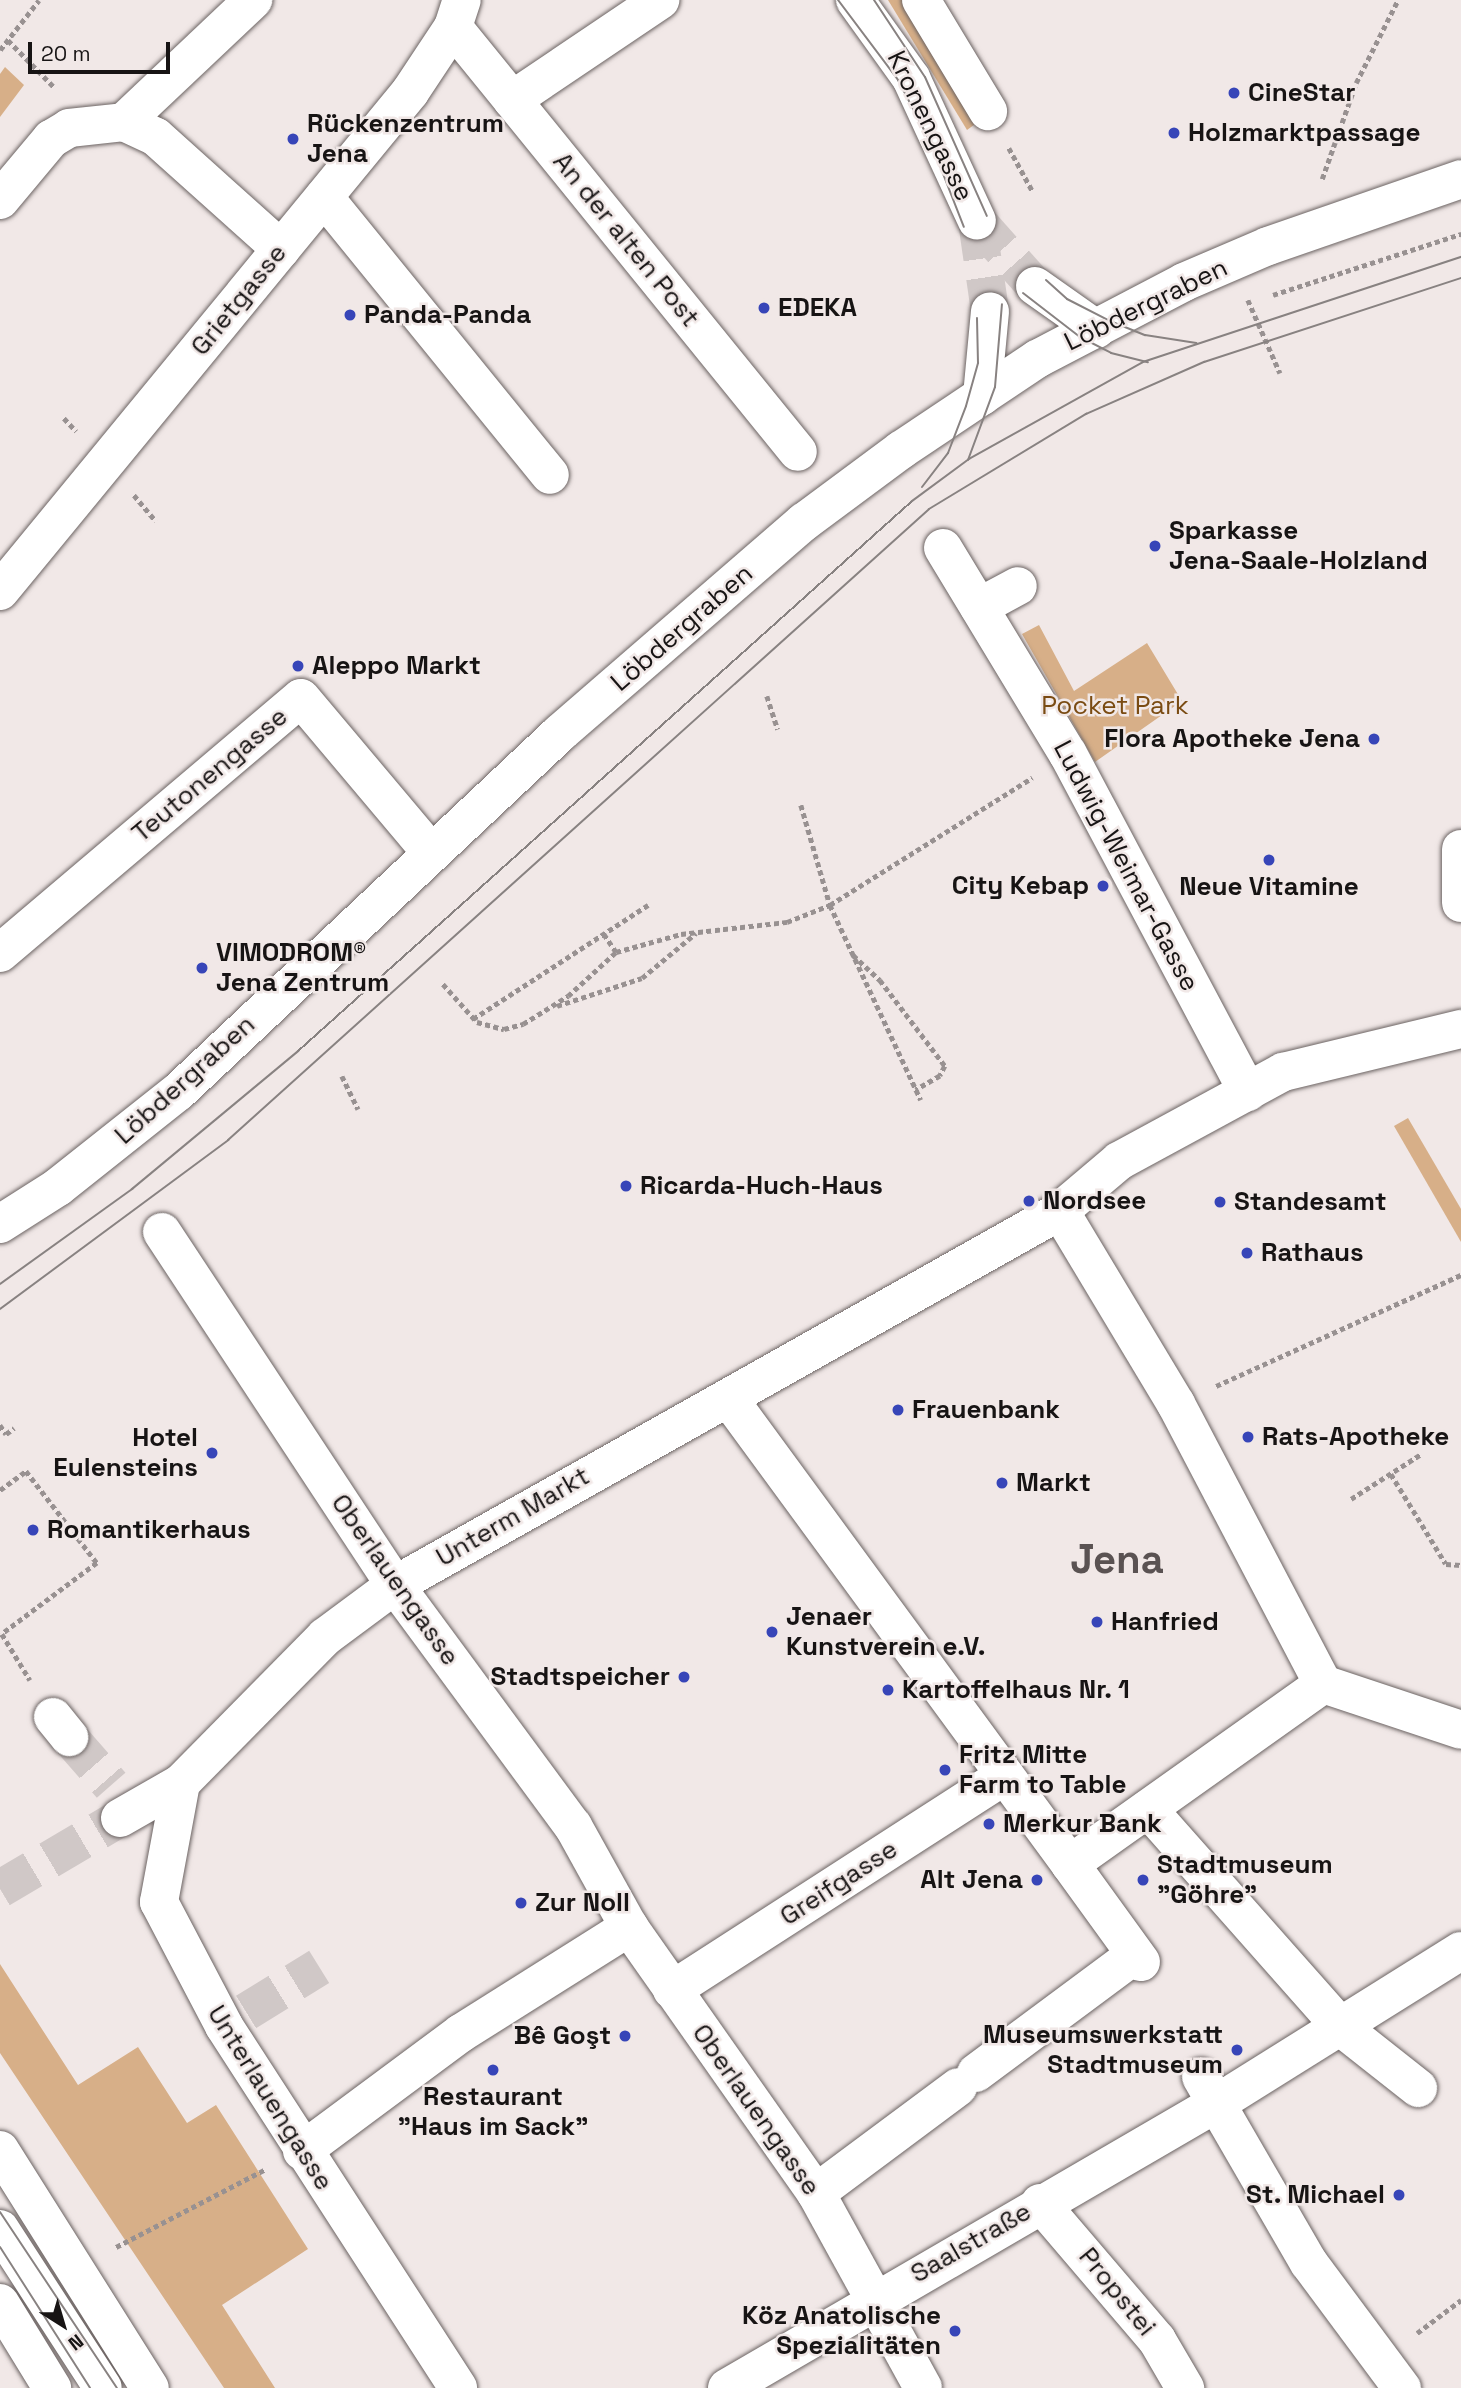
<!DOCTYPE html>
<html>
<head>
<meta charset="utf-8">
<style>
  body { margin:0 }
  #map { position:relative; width:1461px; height:2388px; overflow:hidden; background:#f1e8e7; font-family:"Space Grotesk",sans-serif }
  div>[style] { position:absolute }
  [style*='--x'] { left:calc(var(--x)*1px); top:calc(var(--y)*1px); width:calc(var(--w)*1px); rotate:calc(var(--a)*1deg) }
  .green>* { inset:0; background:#d7af88 }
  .minor-tunnel>* { height:38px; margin-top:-19px; transform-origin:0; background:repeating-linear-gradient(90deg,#d0c8c7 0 38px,transparent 0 57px) }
  .path>* { height:4.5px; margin-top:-2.25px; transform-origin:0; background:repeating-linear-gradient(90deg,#989191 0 5px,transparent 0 8.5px) }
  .roads { filter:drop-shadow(0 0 2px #6b6362) drop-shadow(0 0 2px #6b6362) }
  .minor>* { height:38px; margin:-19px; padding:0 19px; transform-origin:19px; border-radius:19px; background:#fff }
  .major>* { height:38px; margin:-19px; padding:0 19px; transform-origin:19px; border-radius:19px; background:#fff }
  .tram>* { height:2px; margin:-1px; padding:0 1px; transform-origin:1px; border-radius:1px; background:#888281 }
  .dots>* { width:19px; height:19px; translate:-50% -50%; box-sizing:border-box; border:4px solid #f1e8e7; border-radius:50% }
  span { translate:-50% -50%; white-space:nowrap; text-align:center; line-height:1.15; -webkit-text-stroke:5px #f1e8e7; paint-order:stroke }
  .poi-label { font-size:26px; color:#171414; font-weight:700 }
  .left { translate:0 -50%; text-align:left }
  .right { translate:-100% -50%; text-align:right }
  .street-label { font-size:26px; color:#171414 }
  .park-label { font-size:26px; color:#7a4b12 }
  .town-label { font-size:40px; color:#5a5252; font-weight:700 }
  .north { position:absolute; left:28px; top:2290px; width:70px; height:70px; -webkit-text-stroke:5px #f1e8e7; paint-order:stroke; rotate:143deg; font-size:19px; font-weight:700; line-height:28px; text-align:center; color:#171414 }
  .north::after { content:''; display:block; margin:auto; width:24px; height:32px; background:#171414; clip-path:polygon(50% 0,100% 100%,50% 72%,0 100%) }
  .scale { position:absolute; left:28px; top:42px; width:142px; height:32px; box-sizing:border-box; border:4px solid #171414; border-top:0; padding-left:9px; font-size:21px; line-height:24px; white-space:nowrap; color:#171414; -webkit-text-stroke:5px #f1e8e7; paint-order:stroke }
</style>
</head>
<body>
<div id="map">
  <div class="green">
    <div style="clip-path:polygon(888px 0,912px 0,978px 122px,967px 130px)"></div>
    <div style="clip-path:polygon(5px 67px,24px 85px,0 117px,0 74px)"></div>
    <div style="clip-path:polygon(1039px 625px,1074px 691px,1147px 643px,1182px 701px,1095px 762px,1022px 634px)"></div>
    <div style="clip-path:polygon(1408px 1118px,1461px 1209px,1461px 1242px,1394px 1126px)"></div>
    <div style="clip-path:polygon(0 1964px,78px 2085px,138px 2047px,187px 2123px,216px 2105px,308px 2249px,222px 2305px,275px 2388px,224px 2388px,0 2053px)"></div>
  </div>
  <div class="minor-tunnel">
    <div style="--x:977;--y:221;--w:91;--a:81.8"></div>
    <div style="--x:977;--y:221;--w:87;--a:48.3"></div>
    <div style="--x:69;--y:1737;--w:64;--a:48.8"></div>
    <div style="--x:0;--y:1889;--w:139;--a:-30.6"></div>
    <div style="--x:246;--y:2012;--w:86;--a:-31.7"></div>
  </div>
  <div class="path">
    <div style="--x:8;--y:40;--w:67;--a:45.6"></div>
    <div style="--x:0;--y:50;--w:63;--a:-52"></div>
    <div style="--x:1009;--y:148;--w:48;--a:61.3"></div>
    <div style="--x:1322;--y:179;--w:102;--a:-70.5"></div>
    <div style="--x:1356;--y:83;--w:93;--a:-63.2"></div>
    <div style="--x:1273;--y:295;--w:198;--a:-18"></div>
    <div style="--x:1248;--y:300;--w:80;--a:66.3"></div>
    <div style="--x:64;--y:418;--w:18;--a:47"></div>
    <div style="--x:134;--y:495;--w:34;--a:50"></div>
    <div style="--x:767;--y:696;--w:35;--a:72"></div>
    <div style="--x:801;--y:805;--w:104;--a:73.8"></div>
    <div style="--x:830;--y:905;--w:215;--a:65"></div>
    <div style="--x:604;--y:934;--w:22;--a:56"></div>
    <div style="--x:853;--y:955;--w:37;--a:43"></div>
    <div style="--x:880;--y:980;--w:108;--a:52.9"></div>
    <div style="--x:945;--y:1066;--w:11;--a:117"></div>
    <div style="--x:940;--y:1076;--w:28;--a:150"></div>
    <div style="--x:443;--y:984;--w:51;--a:48.2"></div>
    <div style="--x:477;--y:1022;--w:28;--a:15"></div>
    <div style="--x:504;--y:1029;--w:20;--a:-15"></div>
    <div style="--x:523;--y:1024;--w:53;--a:-31.9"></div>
    <div style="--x:568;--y:996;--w:65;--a:-42.5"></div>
    <div style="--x:616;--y:952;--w:67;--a:-15.5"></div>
    <div style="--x:681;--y:934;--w:107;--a:-6.5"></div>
    <div style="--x:787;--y:922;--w:46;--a:-21.6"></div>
    <div style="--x:830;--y:905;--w:239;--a:-32.2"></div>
    <div style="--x:557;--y:1006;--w:89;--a:-18.2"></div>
    <div style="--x:642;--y:978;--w:70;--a:-39.8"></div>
    <div style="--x:473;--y:1019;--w:209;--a:-33.1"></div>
    <div style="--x:342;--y:1076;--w:37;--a:64"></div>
    <div style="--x:1216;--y:1386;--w:269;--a:-24.4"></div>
    <div style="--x:0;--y:1425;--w:11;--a:56"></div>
    <div style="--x:6;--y:1434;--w:10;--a:-37"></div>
    <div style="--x:1391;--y:1474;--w:105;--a:58.6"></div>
    <div style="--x:1446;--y:1564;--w:15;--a:4"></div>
    <div style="--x:0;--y:1490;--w:32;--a:-36"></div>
    <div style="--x:26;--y:1471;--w:116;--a:52.3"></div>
    <div style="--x:97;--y:1563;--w:119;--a:143.2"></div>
    <div style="--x:2;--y:1634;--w:54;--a:58.7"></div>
    <div style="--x:1351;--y:1499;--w:83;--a:-32.7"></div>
    <div style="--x:116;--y:2247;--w:167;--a:-27.5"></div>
    <div style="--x:1417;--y:2333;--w:55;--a:-36.9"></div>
  </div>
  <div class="roads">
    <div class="minor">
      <div style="--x:855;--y:0;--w:96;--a:54.3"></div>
      <div style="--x:911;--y:78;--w:157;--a:65.2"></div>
      <div style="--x:921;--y:0;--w:130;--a:58.9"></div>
      <div style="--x:453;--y:27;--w:547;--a:50.93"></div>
      <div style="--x:512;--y:100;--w:179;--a:-34"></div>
      <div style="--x:124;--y:122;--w:178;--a:-43.4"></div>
      <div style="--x:324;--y:197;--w:358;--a:50.9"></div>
      <div style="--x:0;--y:200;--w:80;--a:-50.1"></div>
      <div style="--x:51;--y:139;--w:21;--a:-31"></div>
      <div style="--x:69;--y:128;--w:55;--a:-6.2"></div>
      <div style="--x:124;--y:122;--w:35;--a:25"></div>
      <div style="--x:156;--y:137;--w:168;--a:41.9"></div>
      <div style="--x:1035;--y:286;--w:75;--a:35.2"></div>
      <div style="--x:982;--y:396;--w:85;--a:-84.6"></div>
      <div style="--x:943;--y:548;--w:241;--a:58.8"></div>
      <div style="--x:1068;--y:754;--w:383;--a:62"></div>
      <div style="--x:0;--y:591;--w:646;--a:-50.59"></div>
      <div style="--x:410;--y:92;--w:78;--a:-56.5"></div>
      <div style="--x:453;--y:27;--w:28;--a:-72"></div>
      <div style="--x:979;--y:607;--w:44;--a:-28.3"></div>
      <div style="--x:1461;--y:849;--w:54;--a:90"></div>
      <div style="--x:0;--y:953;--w:394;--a:-40.3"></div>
      <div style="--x:301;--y:698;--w:199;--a:49.9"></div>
      <div style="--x:1060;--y:1211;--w:225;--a:59"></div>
      <div style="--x:1176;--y:1404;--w:316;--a:62.3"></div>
      <div style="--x:0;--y:1224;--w:69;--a:-32.5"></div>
      <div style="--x:58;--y:1187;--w:153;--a:-38.4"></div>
      <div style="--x:178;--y:1092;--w:524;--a:-43.22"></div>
      <div style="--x:560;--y:733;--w:323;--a:-40.9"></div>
      <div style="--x:804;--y:522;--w:121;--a:-36.6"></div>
      <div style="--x:901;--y:450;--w:164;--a:-33.8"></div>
      <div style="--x:1037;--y:359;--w:166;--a:-27.6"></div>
      <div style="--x:1184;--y:282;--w:91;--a:-23.2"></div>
      <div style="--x:1268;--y:246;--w:204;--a:-19.1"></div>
      <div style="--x:162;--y:1232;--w:423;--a:56.6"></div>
      <div style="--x:395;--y:1585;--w:300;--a:53.6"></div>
      <div style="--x:573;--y:1826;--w:115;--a:61"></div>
      <div style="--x:629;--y:1927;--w:325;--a:54.9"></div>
      <div style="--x:816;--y:2193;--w:222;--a:61.2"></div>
      <div style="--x:729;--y:1399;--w:577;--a:53.75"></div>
      <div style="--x:1070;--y:1864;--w:310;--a:-35.4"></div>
      <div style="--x:1323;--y:1684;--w:145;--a:18.4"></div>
      <div style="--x:53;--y:1717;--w:26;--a:51"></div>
      <div style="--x:181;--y:1783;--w:121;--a:100.5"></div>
      <div style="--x:159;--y:1902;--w:140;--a:62.3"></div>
      <div style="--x:224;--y:2026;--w:431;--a:57.1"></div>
      <div style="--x:1148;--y:1809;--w:293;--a:48.5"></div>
      <div style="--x:1342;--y:2028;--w:97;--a:38.3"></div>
      <div style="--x:120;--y:1818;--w:70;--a:-29.8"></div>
      <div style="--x:181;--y:1783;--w:205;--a:-45.4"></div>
      <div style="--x:325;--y:1637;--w:87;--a:-36.6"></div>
      <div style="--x:395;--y:1585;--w:763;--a:-29.35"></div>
      <div style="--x:1060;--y:1211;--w:77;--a:-40.3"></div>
      <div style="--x:1119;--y:1161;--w:187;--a:-28.5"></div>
      <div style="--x:1283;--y:1072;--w:183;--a:-13.6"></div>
      <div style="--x:1070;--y:1864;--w:121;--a:54.1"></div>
      <div style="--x:672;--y:1990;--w:396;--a:-32.8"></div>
      <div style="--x:976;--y:2073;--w:198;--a:-36.6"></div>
      <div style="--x:1201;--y:2077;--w:215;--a:59.9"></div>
      <div style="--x:1309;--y:2263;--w:156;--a:53.4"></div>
      <div style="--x:302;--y:2151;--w:198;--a:-36.6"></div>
      <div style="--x:461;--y:2033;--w:199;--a:-32.2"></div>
      <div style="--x:816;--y:2193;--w:177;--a:-36.7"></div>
      <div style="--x:1040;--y:2203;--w:180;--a:49.5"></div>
      <div style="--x:1157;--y:2340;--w:56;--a:59.7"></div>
      <div style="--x:0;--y:2229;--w:189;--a:57.1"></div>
      <div style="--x:727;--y:2388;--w:569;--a:-30.17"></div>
      <div style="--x:1219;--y:2102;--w:285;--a:-32"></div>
    </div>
    <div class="major">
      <div style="--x:0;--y:2150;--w:281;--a:57.8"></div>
      <div style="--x:0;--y:2303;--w:100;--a:58.5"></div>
    </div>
  </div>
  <div class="tram">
    <div style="--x:838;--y:0;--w:100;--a:53.1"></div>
    <div style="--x:898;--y:80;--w:71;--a:62.4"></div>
    <div style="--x:931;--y:143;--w:90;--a:68.6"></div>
    <div style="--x:874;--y:0;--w:92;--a:56.5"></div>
    <div style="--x:925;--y:77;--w:152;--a:66"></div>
    <div style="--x:1046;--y:280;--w:28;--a:42"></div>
    <div style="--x:1067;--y:299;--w:48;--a:27.1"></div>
    <div style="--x:1110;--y:321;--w:38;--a:22"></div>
    <div style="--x:1145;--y:335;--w:52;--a:8.9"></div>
    <div style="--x:1023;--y:293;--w:72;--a:37.7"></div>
    <div style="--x:1080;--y:337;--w:35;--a:27"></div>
    <div style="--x:1111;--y:353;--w:38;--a:14"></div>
    <div style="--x:968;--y:460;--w:78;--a:-69.7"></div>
    <div style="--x:995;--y:387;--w:83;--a:-85.2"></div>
    <div style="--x:922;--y:487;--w:43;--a:-52.6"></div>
    <div style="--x:948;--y:453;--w:50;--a:-69"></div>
    <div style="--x:966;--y:406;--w:45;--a:-74.4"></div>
    <div style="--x:978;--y:363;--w:45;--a:-91.3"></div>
    <div style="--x:0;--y:1284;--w:163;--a:-35.7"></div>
    <div style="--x:132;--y:1189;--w:216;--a:-39.7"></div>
    <div style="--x:298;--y:1051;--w:824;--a:-41.85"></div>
    <div style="--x:912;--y:501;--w:71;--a:-36.4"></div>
    <div style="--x:969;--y:459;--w:199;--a:-29.1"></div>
    <div style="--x:1143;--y:362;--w:335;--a:-18.3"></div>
    <div style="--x:0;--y:1309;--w:284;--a:-36.5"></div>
    <div style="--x:228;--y:1140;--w:943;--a:-41.99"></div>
    <div style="--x:929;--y:509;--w:184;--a:-31.2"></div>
    <div style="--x:1086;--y:414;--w:129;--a:-23.8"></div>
    <div style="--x:1204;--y:362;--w:270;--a:-18.1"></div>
    <div style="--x:0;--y:2212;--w:211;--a:56.4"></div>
    <div style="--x:0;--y:2247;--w:167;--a:57.4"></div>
  </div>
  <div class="dots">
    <div style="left:1234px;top:93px;background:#3745b8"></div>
    <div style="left:1174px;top:133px;background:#3745b8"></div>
    <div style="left:293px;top:139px;background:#3745b8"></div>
    <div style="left:764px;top:308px;background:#3745b8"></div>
    <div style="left:350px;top:315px;background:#3745b8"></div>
    <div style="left:1155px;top:546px;background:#3745b8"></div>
    <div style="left:298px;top:666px;background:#3745b8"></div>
    <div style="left:1374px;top:739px;background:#3745b8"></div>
    <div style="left:1269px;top:860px;background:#3745b8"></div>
    <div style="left:1103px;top:886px;background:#3745b8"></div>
    <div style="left:202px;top:968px;background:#3745b8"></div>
    <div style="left:626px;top:1186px;background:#3745b8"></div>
    <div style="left:1029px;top:1201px;background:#3745b8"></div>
    <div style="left:1220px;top:1202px;background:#3745b8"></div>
    <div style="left:1247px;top:1253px;background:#3745b8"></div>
    <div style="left:898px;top:1410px;background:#3745b8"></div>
    <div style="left:1248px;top:1437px;background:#3745b8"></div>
    <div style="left:212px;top:1453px;background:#3745b8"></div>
    <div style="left:1002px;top:1483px;background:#3745b8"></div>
    <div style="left:33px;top:1530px;background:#3745b8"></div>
    <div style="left:1097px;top:1622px;background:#3745b8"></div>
    <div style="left:772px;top:1632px;background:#3745b8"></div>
    <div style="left:684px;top:1677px;background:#3745b8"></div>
    <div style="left:888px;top:1690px;background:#3745b8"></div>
    <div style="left:945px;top:1770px;background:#3745b8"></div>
    <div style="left:989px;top:1824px;background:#3745b8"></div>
    <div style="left:1037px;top:1880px;background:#3745b8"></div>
    <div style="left:1143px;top:1880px;background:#3745b8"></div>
    <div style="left:521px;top:1903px;background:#3745b8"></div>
    <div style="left:625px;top:2036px;background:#3745b8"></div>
    <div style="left:1237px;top:2050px;background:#3745b8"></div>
    <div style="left:493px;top:2070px;background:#3745b8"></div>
    <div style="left:1399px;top:2195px;background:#3745b8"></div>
    <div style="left:955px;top:2331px;background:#3745b8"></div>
  </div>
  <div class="poi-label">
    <span class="left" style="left:1248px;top:93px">CineStar</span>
    <span class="left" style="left:307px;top:139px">Rückenzentrum<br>Jena</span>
    <span class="left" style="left:1188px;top:133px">Holzmarktpassage</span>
    <span class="left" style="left:778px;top:308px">EDEKA</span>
    <span class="left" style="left:364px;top:315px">Panda-Panda</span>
    <span class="left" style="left:1169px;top:546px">Sparkasse<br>Jena-Saale-Holzland</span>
    <span class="left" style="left:312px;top:666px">Aleppo Markt</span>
    <span class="right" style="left:1360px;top:739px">Flora Apotheke Jena</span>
    <span class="right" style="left:1089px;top:886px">City Kebap</span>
    <span style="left:1269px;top:887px">Neue Vitamine</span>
    <span class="left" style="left:216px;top:968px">VIMODROM®<br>Jena Zentrum</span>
    <span class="left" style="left:640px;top:1186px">Ricarda-Huch-Haus</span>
    <span class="left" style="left:1043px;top:1201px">Nordsee</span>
    <span class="left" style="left:1234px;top:1202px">Standesamt</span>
    <span class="left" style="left:1261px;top:1253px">Rathaus</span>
    <span class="left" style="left:912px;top:1410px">Frauenbank</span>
    <span class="left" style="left:1262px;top:1437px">Rats-Apotheke</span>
    <span class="right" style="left:198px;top:1453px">Hotel<br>Eulensteins</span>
    <span class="left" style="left:1016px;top:1483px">Markt</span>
    <span class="left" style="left:47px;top:1530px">Romantikerhaus</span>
    <span class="left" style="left:786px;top:1632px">Jenaer<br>Kunstverein e.V.</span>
    <span class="left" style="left:1111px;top:1622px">Hanfried</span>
    <span class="right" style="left:670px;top:1677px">Stadtspeicher</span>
    <span class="left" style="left:902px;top:1690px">Kartoffelhaus Nr. 1</span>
    <span class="left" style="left:959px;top:1770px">Fritz Mitte<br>Farm to Table</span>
    <span class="left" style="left:1003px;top:1824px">Merkur Bank</span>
    <span class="left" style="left:1157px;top:1880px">Stadtmuseum<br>"Göhre"</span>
    <span class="right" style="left:1023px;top:1880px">Alt Jena</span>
    <span class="left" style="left:535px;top:1903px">Zur Noll</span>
    <span class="right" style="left:1223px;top:2050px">Museumswerkstatt<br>Stadtmuseum</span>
    <span class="right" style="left:611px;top:2036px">Bê Goşt</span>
    <span style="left:493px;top:2112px">Restaurant<br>"Haus im Sack"</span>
    <span class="right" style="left:1385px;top:2195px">St. Michael</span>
    <span class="right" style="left:941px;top:2331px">Köz Anatolische<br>Spezialitäten</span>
  </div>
  <div class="street-label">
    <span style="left:930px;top:126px;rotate:64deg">Kronengasse</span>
    <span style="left:626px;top:240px;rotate:51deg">An der alten Post</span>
    <span style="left:239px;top:300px;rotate:-51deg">Grietgasse</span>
    <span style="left:1146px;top:305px;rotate:-26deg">Löbdergraben</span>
    <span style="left:682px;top:628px;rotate:-41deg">Löbdergraben</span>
    <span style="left:210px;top:775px;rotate:-40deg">Teutonengasse</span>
    <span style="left:1126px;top:866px;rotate:62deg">Ludwig-Weimar-Gasse</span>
    <span style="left:185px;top:1080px;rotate:-42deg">Löbdergraben</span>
    <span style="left:513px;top:1517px;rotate:-30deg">Unterm Markt</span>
    <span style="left:395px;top:1580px;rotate:55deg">Oberlauengasse</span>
    <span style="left:839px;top:1883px;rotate:-33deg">Greifgasse</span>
    <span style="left:270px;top:2098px;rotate:58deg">Unterlauengasse</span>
    <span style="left:756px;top:2110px;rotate:55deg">Oberlauengasse</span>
    <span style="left:971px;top:2243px;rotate:-30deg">Saalstraße</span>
    <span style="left:1117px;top:2292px;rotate:51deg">Propstei</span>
  </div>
  <div class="park-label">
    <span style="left:1115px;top:706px">Pocket Park</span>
  </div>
  <div class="town-label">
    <span style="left:1117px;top:1560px">Jena</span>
  </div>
  <div class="north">N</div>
  <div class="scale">20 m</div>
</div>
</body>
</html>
